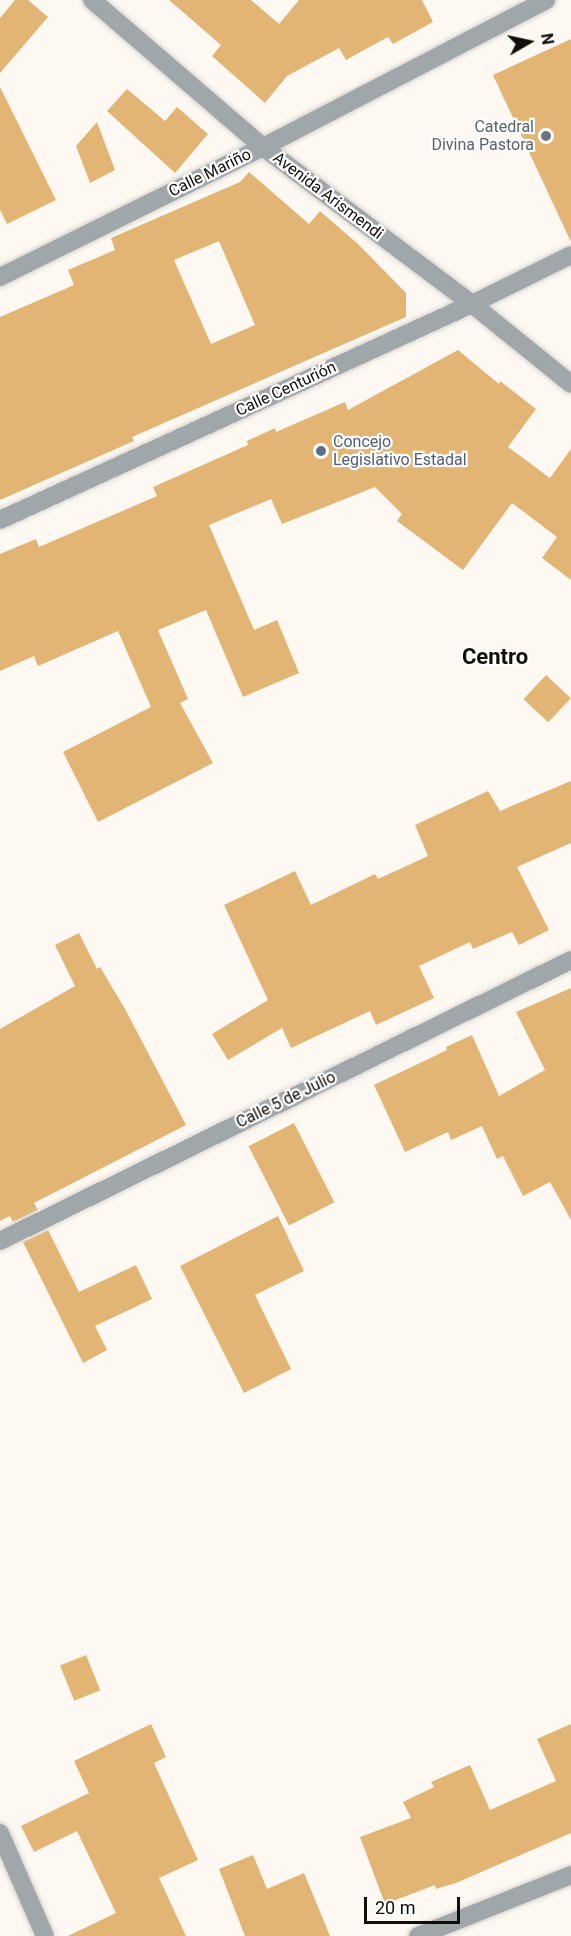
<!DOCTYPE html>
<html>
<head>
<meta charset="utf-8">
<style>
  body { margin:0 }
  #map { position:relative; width:571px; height:1936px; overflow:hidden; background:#fdf9f2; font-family:Roboto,sans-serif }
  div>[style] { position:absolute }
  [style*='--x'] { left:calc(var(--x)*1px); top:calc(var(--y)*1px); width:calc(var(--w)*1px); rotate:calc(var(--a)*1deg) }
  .building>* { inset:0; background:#e2b574; transform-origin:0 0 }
  .roads { filter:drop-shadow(0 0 2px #d7d3cd) drop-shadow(0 0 2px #d7d3cd) }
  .street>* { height:18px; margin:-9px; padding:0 9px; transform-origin:9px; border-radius:9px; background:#9fa7ab }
  .dots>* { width:16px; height:16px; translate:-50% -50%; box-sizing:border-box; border:3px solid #fff; border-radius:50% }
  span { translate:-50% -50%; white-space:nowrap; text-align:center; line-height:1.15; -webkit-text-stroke:4.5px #fff; paint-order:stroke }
  .worship-label { font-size:16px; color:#5b616d }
  .right { translate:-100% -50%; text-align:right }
  .street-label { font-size:16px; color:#110d08 }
  .service-label { font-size:16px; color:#4e5e75 }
  .left { translate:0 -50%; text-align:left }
  .district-label { font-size:22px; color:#110d08; font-weight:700 }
  .north { position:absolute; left:499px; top:12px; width:60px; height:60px; -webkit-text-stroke:4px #fff; paint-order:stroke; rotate:81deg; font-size:16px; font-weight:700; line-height:24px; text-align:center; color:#110d08 }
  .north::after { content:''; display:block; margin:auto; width:21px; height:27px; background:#110d08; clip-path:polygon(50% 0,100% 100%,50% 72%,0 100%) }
  .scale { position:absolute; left:364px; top:1897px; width:96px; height:27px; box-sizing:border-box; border:3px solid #110d08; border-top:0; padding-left:8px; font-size:18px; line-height:21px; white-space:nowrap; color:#110d08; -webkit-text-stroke:4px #fff; paint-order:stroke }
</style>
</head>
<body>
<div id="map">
  <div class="building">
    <div style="clip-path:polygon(15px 0,28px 0,48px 17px,0 73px,0 18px)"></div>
    <div style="clip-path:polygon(169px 0,251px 0,279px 24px,299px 0,422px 0,433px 22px,393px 44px,388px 37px,346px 60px,339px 48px,287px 76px,265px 103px,212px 56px,221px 45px)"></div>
    <div style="clip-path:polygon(571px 39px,571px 242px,493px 75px)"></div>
    <div style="clip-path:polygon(0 87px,56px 200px,7px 224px,0 210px)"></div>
    <div style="clip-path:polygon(127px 89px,165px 121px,177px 107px,208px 134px,175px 173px,107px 111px)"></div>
    <div style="clip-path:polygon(97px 122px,115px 170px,90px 183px,76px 146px)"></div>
    <div style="clip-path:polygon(evenodd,249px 172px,309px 224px,320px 211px,358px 244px,406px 293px,406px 317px,132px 437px,134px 441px,0 500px,0 317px,74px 285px,68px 270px,115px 250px,111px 238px,240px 182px,249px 172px,219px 241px,255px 325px,211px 344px,174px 260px,219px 241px)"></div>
    <div style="clip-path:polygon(458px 350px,499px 384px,500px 381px,536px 409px,508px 447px,550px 478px,571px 449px,571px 580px,542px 558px,557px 537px,512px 503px,463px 570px,397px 521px,402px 514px,375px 487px,282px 524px,271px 499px,209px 525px,254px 630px,277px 620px,299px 673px,243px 697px,206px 610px,158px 630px,188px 699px,180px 703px,213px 763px,98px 822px,63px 752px,151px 707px,118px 631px,38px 666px,34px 656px,0 671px,0 554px,36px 539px,39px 547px,157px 496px,153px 487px,248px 445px,247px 441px,275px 428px,276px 432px,345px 402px,348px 410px)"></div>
    <div style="left:546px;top:675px;width:34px;height:33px;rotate:43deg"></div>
    <div style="clip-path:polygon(571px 781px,571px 843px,517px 867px,549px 930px,519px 945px,512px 932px,473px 949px,470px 942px,419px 966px,434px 998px,376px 1025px,370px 1011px,291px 1048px,282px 1028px,228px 1060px,212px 1034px,268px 1000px,224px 905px,295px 871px,311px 905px,375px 874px,378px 879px,428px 856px,415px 825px,488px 791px,500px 811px)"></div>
    <div style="clip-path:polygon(79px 933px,97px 969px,100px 967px,125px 1009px,186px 1125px,34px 1203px,38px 1210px,13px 1222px,10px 1216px,0 1221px,0 1029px,75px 986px,55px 945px)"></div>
    <div style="clip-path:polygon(571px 988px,571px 1220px,550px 1182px,523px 1196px,503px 1156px,497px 1159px,482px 1126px,451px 1140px,448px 1132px,405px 1152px,374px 1085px,447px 1050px,446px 1047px,472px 1035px,499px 1096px,545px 1070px,516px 1012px)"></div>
    <div style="left:294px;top:1123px;width:89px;height:51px;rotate:63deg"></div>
    <div style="clip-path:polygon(278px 1216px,304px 1271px,255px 1295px,291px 1369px,244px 1393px,180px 1266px)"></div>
    <div style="clip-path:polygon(48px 1230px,79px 1292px,136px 1265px,152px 1299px,95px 1326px,107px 1350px,83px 1363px,23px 1242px)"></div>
    <div style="left:86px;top:1655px;width:38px;height:28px;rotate:68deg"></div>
    <div style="clip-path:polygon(151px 1724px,166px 1757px,154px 1763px,198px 1860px,159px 1878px,186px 1936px,68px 1936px,116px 1913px,77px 1831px,34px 1852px,21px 1826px,89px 1793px,74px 1761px)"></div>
    <div style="clip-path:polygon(571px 1724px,571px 1833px,456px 1883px,436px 1889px,435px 1885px,385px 1904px,360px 1837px,411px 1818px,403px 1802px,434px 1787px,431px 1782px,470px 1765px,490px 1810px,556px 1781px,537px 1739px)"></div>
    <div style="clip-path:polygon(253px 1855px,267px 1889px,304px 1873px,330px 1936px,245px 1936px,219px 1869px)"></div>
  </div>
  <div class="roads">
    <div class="street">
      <div style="--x:92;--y:0;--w:225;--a:40.7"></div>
      <div style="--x:263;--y:147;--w:261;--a:36.9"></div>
      <div style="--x:472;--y:304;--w:127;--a:38.9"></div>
      <div style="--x:0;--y:277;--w:293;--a:-26.3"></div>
      <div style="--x:263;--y:147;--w:319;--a:-27.4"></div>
      <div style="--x:0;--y:520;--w:519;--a:-24.59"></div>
      <div style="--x:472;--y:304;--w:110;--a:-26.3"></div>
      <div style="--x:0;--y:1241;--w:636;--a:-26.2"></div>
      <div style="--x:0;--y:1833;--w:112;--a:66.4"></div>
      <div style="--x:418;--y:1936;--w:165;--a:-21.7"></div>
    </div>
  </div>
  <div class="dots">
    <div style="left:546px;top:136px;background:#6b7280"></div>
    <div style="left:321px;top:451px;background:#5c6f8a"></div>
  </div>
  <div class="worship-label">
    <span class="right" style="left:534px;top:136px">Catedral<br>Divina Pastora</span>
  </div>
  <div class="street-label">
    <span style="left:210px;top:173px;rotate:-26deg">Calle Mariño</span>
    <span style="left:328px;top:196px;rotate:37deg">Avenida Arismendi</span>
    <span style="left:286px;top:389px;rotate:-25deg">Calle Centurión</span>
    <span style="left:286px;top:1100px;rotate:-26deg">Calle 5 de Julio</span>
  </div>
  <div class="service-label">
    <span class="left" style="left:333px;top:451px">Concejo<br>Legislativo Estadal</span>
  </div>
  <div class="district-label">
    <span style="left:495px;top:657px">Centro</span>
  </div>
  <div class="north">N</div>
  <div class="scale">20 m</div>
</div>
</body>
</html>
